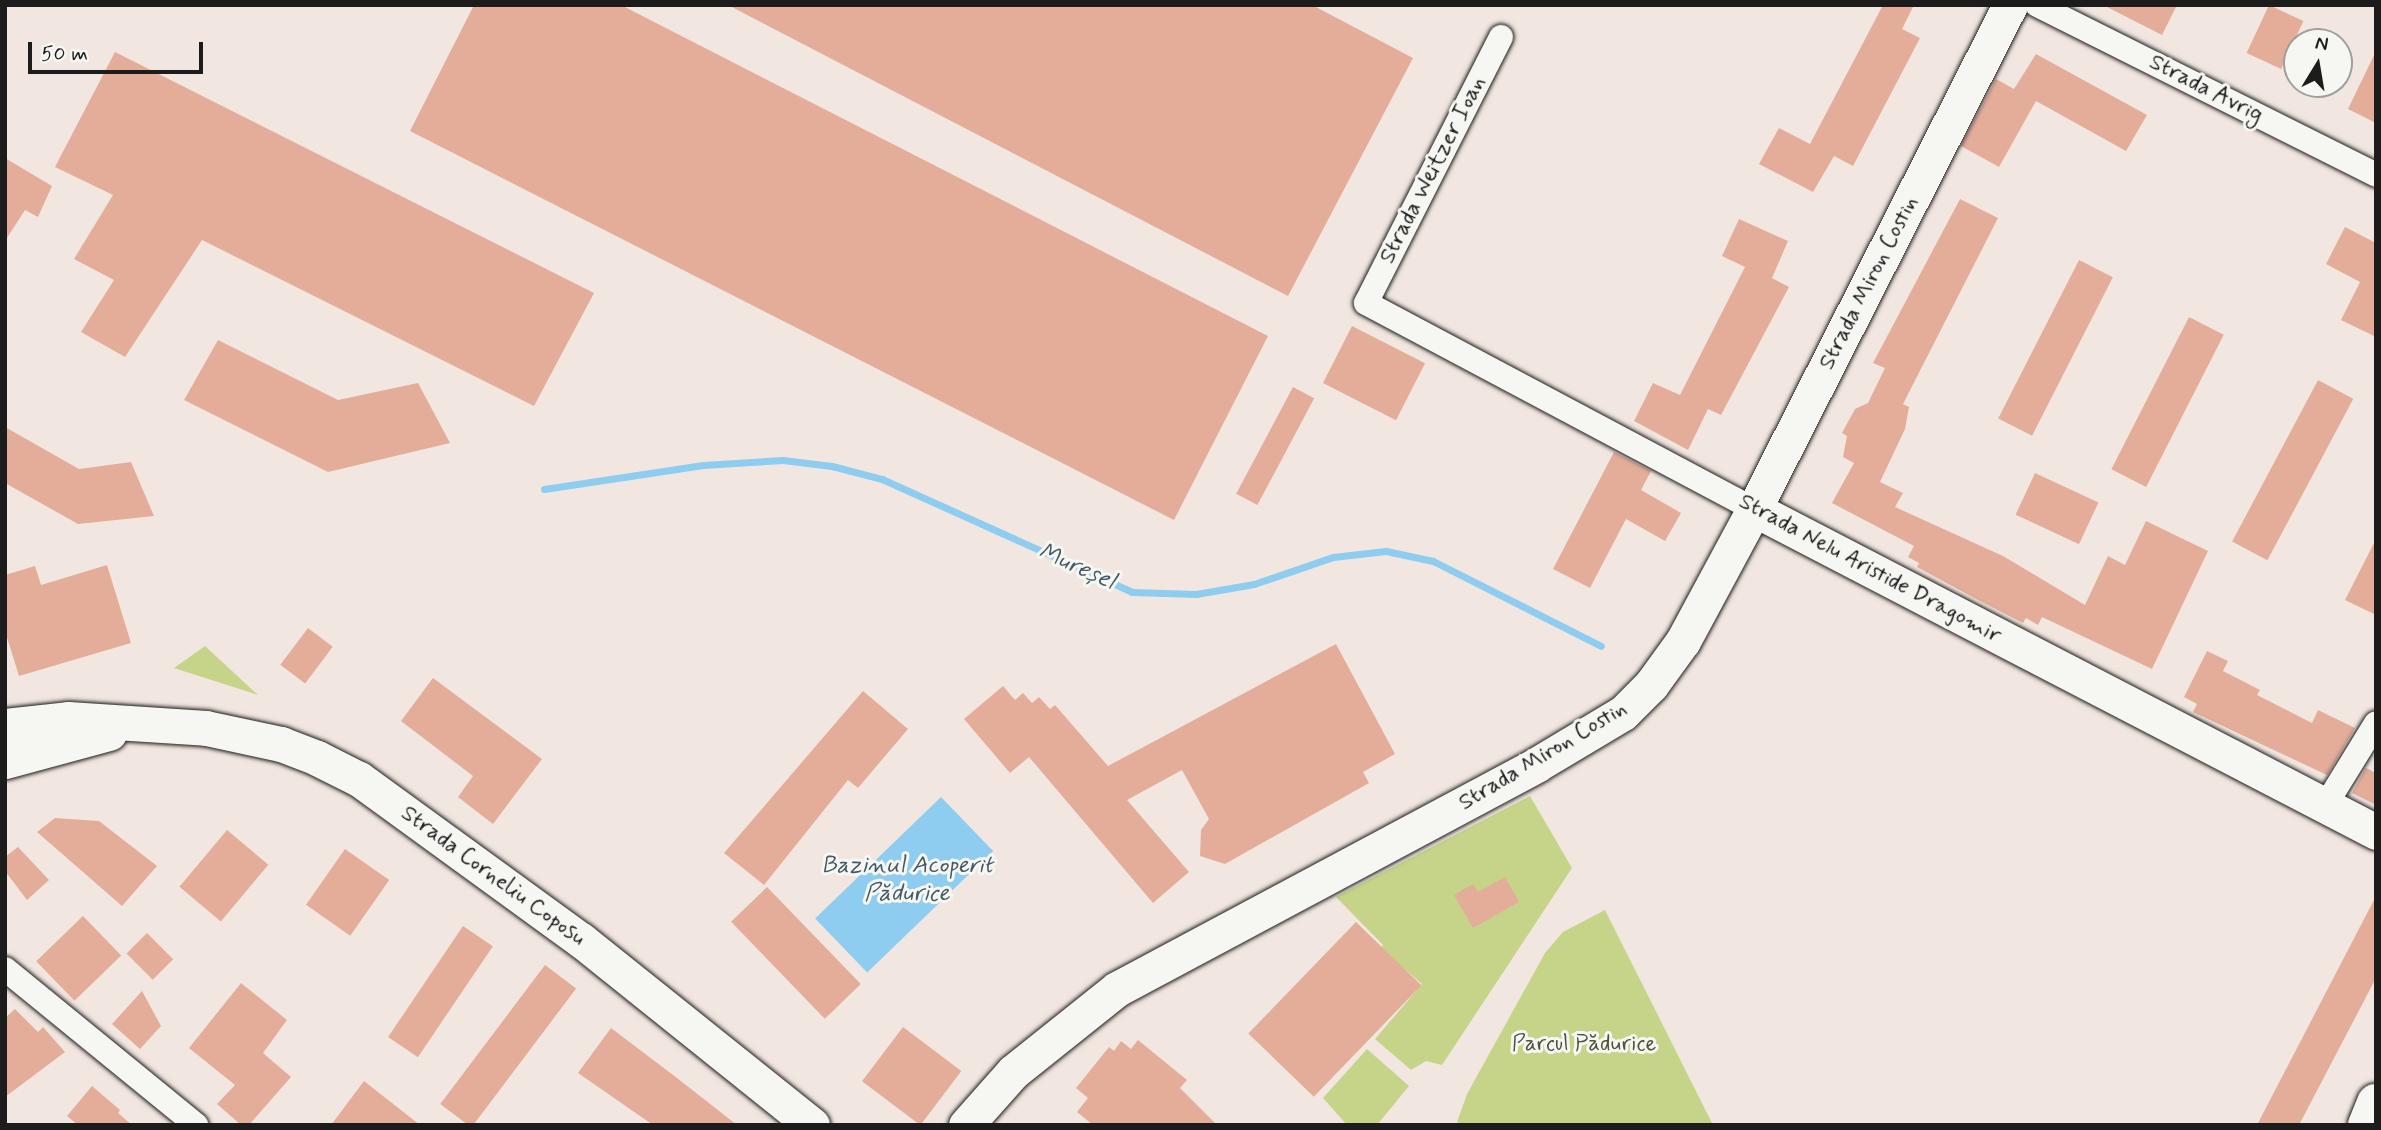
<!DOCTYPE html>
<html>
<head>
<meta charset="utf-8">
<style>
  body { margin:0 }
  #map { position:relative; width:2381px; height:1130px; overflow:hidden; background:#f2e7e0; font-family:Mynerve,sans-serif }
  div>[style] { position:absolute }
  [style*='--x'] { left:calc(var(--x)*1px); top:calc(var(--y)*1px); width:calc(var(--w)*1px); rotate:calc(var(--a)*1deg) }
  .green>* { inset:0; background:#c5d488 }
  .water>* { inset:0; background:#8ecdef; transform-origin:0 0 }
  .stream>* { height:7px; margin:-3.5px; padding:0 3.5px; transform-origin:3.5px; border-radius:3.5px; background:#8ecdef }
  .building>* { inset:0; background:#e4ad9a; transform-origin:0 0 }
  .roads { filter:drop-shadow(0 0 2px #1c1c1c) drop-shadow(0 0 2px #1c1c1c) }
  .street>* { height:24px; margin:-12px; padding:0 12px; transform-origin:12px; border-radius:12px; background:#f6f6f2 }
  .secondary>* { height:35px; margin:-17.5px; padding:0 17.5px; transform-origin:17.5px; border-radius:17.5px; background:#f6f6f2 }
  .primary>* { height:38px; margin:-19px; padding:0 19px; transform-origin:19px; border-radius:19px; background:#f6f6f2 }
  span { translate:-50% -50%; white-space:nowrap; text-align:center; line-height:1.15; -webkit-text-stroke:6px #f6f6f2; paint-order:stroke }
  .street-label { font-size:23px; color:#1c1c1c }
  .park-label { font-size:23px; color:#4f533c }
  .water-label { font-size:24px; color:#445a66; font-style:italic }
  .frame { position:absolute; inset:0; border:7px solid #1c1c1c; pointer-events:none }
  .north { position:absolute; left:2283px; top:28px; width:70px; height:70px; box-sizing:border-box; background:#f6f6f2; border:2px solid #9f9f9c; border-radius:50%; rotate:11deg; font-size:19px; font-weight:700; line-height:28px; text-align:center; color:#1c1c1c }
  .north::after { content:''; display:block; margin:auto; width:24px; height:32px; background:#1c1c1c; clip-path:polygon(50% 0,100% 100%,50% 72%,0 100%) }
  .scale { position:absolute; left:28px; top:42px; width:175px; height:32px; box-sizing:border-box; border:4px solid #1c1c1c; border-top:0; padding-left:9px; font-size:21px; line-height:24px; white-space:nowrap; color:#1c1c1c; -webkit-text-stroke:5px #f6f6f2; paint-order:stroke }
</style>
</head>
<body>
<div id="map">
  <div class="green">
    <div style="clip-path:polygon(205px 646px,258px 695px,174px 668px)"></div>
    <div style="clip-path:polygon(1530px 796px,1572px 868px,1442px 1065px,1426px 1061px,1411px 1070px,1375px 1039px,1422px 984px,1407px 971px,1372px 959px,1383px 945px,1336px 897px)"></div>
    <div style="clip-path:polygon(1605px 910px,1713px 1125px,1461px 1125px,1457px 1122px,1467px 1094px,1545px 953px,1563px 932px)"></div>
    <div style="clip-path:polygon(1367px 1049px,1409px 1086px,1377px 1125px,1347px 1125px,1323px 1098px)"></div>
  </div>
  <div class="water">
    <div style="left:941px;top:797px;width:75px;height:175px;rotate:46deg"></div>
  </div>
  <div class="stream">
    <div style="--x:544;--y:489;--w:161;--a:-8.6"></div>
    <div style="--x:703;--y:465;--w:80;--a:-3.6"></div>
    <div style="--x:783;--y:460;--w:49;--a:7"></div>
    <div style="--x:832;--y:466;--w:52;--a:14.6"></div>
    <div style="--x:882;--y:479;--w:274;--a:24.3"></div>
    <div style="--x:1132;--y:592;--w:64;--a:1.8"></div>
    <div style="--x:1196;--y:594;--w:59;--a:-9.8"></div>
    <div style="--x:1254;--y:584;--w:83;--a:-18.9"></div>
    <div style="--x:1333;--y:557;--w:53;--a:-6.5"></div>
    <div style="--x:1386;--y:551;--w:48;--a:12"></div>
    <div style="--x:1433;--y:561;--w:188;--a:26.8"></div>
  </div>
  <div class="building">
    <div style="clip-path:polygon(474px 5px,621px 5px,1268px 336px,1174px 520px,410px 131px)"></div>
    <div style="clip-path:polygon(728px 5px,1312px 5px,1413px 58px,1288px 296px)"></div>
    <div style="clip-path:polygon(1883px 5px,1914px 5px,1902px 29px,1920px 38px,1853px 166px,1834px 156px,1813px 192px,1759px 164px,1779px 128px,1810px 144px)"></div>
    <div style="clip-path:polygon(2103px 5px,2177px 5px,2162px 35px)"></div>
    <div style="left:2269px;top:5px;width:38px;height:53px;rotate:25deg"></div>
    <div style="clip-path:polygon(2376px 51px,2376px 123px,2348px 109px)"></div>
    <div style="clip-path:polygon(115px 52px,594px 293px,534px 406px,202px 240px,125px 357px,81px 332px,114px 280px,74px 259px,113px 195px,55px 167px)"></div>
    <div style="clip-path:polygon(2036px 54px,2147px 115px,2126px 151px,2036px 101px,1999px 167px,1961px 146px,1996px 79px,2014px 89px)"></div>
    <div style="clip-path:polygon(5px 158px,52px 186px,38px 217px,25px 210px,5px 241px)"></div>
    <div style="clip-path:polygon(1960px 199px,1998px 218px,1903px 404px,1909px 407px,1905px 429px,1880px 482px,1903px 493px,1895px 507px,2003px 556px,2085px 605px,2108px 556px,2125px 565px,2146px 521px,2208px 551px,2152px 669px,2042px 617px,2038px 625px,2026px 618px,2023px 623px,1978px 600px,1917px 567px,1919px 563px,1908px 557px,1914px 546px,1832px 503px,1854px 463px,1843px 457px,1847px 436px,1842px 433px,1855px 409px,1868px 403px,1885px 368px,1873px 363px)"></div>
    <div style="clip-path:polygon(1739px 219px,1788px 241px,1772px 278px,1789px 287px,1721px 415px,1708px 409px,1688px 450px,1634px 421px,1653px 383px,1680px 395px,1712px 332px,1745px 267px,1722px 256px)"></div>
    <div style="clip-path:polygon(2345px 227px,2376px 243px,2376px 337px,2341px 320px,2360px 282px,2326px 264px)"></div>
    <div style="left:2079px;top:260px;width:38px;height:178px;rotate:27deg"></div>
    <div style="left:2189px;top:317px;width:39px;height:171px;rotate:27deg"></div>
    <div style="left:1352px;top:326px;width:82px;height:64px;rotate:27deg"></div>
    <div style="clip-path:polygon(218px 340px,338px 400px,418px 383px,450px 443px,328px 472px,184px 400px)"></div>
    <div style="left:2318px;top:380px;width:40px;height:183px;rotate:28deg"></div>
    <div style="left:1293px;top:387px;width:24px;height:121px;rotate:28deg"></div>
    <div style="clip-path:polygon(5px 427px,79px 469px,131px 462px,154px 516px,78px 524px,5px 483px)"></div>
    <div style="clip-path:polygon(1614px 452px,1651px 471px,1641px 490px,1681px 513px,1665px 541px,1626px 519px,1590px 588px,1553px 569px)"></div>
    <div style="left:2035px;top:473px;width:70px;height:46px;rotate:25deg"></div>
    <div style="clip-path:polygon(2376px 539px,2376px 615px,2345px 600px)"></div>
    <div style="clip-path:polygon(107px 565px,131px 643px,19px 676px,5px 631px,5px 575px,35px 566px,41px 585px)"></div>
    <div style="left:308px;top:628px;width:31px;height:46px;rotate:37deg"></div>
    <div style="clip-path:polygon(1336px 644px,1395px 754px,1363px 772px,1369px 783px,1225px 864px,1200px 856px,1201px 830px,1209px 819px,1182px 770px,1127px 800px,1189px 872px,1153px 903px,1029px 757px,1010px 773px,964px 719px,1003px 686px,1015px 700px,1023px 693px,1032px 703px,1039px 697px,1050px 709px,1055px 705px,1108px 766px)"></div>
    <div style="clip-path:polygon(2207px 651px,2228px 661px,2223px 671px,2260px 690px,2257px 695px,2312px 723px,2318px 710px,2355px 728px,2327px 775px,2193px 712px,2197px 704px,2184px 697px)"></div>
    <div style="clip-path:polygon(433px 678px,542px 759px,493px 824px,458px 797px,473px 776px,401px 721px)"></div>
    <div style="clip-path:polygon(863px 691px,908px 729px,858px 788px,848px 780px,764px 885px,724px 853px)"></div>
    <div style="clip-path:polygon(2366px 768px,2376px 773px,2376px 805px,2352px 793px)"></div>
    <div style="clip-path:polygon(55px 818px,99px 821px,157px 866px,122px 906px,37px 832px)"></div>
    <div style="left:227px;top:830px;width:54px;height:74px;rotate:40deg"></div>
    <div style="clip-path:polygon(18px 847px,49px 880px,27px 900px,5px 871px,5px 857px)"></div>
    <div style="left:345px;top:849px;width:54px;height:68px;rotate:35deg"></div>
    <div style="clip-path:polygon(1505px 877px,1519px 902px,1473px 928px,1454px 895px,1473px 884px,1478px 892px)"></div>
    <div style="left:767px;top:887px;width:135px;height:50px;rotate:46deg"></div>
    <div style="clip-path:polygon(2376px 896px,2376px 978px,2299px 1125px,2257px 1125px)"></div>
    <div style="left:83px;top:916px;width:55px;height:65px;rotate:46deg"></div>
    <div style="left:1356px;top:922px;width:91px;height:155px;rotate:44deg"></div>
    <div style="left:463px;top:926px;width:36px;height:134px;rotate:34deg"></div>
    <div style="left:147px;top:933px;width:37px;height:29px;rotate:45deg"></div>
    <div style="left:545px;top:965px;width:39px;height:174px;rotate:37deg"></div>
    <div style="clip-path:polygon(241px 983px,287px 1020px,263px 1053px,291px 1077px,249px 1125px,241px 1125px,217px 1104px,235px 1085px,189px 1048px)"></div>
    <div style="clip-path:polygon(142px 991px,161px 1026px,140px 1049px,112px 1024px)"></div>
    <div style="clip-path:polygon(15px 1009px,38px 1032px,43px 1027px,65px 1052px,5px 1097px,5px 1018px)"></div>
    <div style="left:903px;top:1027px;width:73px;height:68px;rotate:37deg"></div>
    <div style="clip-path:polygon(611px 1028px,677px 1078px,737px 1125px,653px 1125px,578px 1073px)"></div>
    <div style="clip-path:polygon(1138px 1040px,1187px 1080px,1180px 1088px,1217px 1125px,1093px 1125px,1077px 1112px,1088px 1098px,1076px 1088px,1109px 1047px,1114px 1051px,1121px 1041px,1131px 1049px)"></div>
    <div style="clip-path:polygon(364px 1081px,420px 1125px,331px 1125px)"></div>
    <div style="clip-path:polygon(92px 1086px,120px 1110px,118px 1113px,132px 1125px,78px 1125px,67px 1116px)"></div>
  </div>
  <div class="roads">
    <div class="street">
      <div style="--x:2037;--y:5;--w:379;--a:26.6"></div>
      <div style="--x:1501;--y:37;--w:298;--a:116.9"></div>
      <div style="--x:1366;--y:303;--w:439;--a:28"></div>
      <div style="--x:2325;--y:806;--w:97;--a:-58.4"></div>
      <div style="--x:5;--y:969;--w:247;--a:39.2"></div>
    </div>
    <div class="secondary">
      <div style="--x:1754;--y:509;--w:701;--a:27.44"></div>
      <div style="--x:5;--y:726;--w:63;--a:-6.3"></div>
      <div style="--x:68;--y:719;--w:138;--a:3.7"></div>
      <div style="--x:206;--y:728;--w:77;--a:12"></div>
      <div style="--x:281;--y:744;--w:39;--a:21"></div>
      <div style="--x:317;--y:758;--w:47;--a:26.6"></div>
      <div style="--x:359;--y:779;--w:274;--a:36"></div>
      <div style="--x:581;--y:940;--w:296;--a:38.7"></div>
      <div style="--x:5;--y:761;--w:108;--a:-15.1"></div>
      <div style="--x:966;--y:1125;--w:71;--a:-48.4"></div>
      <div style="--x:1013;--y:1072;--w:133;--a:-38.6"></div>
      <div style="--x:1117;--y:989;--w:475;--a:-28.1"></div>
      <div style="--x:1536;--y:765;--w:101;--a:-30.9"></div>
      <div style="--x:1623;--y:713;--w:40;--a:-45"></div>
      <div style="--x:1651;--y:685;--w:54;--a:-54"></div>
      <div style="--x:1683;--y:641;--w:150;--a:-61.7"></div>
      <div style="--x:1754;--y:509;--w:565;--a:-63.07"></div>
    </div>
    <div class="primary">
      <div style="--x:2367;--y:1125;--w:24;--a:-68"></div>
    </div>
  </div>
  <div class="street-label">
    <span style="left:2206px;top:89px;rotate:27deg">Strada Avrig</span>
    <span style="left:1433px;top:170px;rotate:-63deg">Strada Weitzer Ioan</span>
    <span style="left:1869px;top:283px;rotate:-63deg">Strada Miron Costin</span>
    <span style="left:1870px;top:569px;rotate:28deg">Strada Nelu Aristide Dragomir</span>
    <span style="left:1543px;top:756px;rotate:-31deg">Strada Miron Costin</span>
    <span style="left:493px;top:876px;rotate:36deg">Strada Corneliu Coposu</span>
  </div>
  <div class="park-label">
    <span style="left:1584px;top:1044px">Parcul Pădurice</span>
  </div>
  <div class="water-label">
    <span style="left:1077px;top:567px;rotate:24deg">Mureșel</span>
    <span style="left:907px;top:880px">Bazinul Acoperit<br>Pădurice</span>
  </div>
  <div class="frame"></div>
  <div class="north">N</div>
  <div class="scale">50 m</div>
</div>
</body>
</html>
